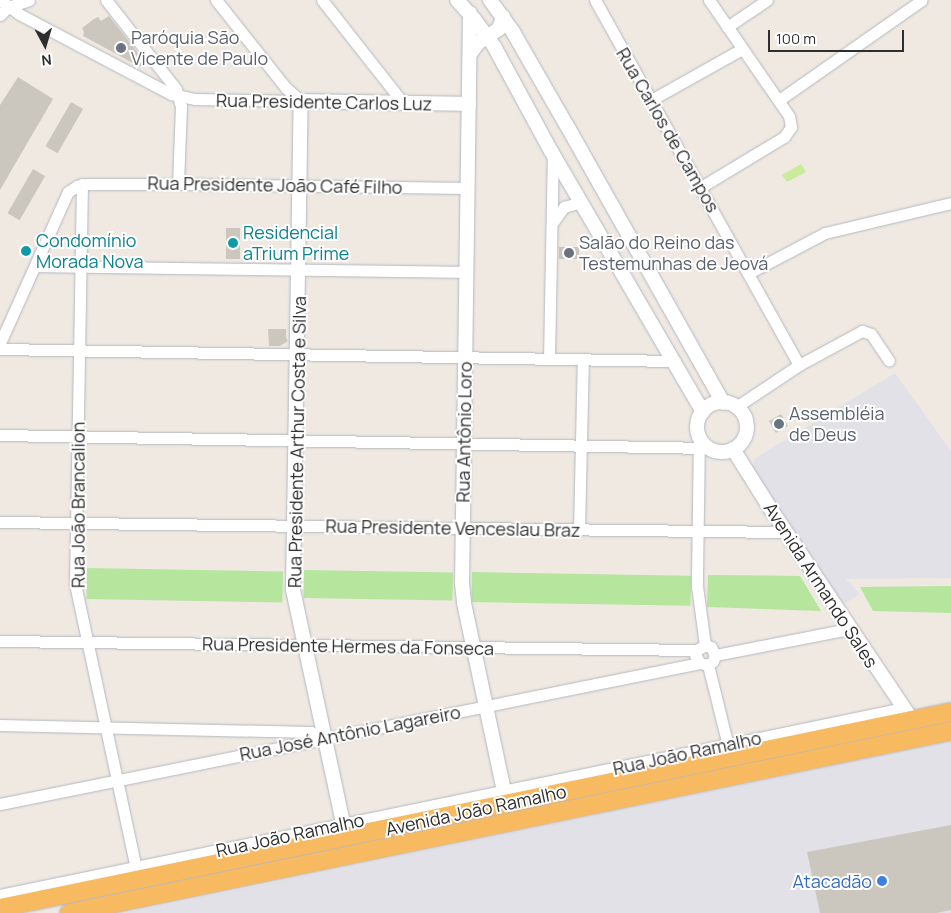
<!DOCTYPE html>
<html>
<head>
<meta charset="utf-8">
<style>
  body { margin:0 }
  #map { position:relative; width:951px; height:913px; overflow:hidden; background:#efe9e1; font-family:Manrope,sans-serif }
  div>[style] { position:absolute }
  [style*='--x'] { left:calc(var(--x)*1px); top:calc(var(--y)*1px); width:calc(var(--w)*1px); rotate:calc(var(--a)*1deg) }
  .industrial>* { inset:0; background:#e3e1e8 }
  .green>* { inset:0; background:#b6e59e; transform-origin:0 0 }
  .pitch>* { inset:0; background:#c9ec9a }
  .building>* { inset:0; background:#cbc7bf; transform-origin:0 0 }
  .roads { filter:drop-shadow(0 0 1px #b4b7c1) drop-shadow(0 0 1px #b4b7c1) }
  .minor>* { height:11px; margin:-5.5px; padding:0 5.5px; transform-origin:5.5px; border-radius:5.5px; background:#fff }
  .tertiary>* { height:14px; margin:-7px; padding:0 7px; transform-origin:7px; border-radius:7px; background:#fff }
  .tertiary>.ring { margin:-7px; padding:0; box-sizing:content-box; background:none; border:14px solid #fff; border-radius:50% }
  .trunk>* { height:18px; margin:-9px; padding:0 9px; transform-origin:9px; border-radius:9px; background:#f8ba60 }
  .dots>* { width:14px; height:14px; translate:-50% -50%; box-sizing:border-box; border:2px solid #fff; border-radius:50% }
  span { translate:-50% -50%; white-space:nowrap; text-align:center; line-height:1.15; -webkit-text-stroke:4px #fff; paint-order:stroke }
  .worship-label { font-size:18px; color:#5b616d }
  .left { translate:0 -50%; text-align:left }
  .street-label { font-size:18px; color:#2e2e2e }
  .culture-label { font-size:18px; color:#0d838f }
  .shop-label { font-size:18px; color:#366cbe }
  .right { translate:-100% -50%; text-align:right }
  .north { position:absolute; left:20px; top:20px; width:50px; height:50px; -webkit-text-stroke:4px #fff; paint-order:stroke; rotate:174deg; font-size:14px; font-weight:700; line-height:20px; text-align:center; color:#2e2e2e }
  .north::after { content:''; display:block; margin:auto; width:18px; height:22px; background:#2e2e2e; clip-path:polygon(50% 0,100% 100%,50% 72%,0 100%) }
  .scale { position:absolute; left:768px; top:30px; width:136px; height:22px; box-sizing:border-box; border:2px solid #2e2e2e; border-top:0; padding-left:6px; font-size:15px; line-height:18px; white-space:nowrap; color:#2e2e2e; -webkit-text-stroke:4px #fff; paint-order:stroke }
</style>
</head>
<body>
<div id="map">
  <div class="industrial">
    <div style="clip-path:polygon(895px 373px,951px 451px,951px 578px,846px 579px,860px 594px,844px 604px,753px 469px,754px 459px)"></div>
    <div style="clip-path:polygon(951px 741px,951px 913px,125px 913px)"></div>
  </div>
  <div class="green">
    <div style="left:87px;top:568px;width:196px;height:31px;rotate:1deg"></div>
    <div style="left:304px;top:570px;width:149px;height:28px;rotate:1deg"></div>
    <div style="left:472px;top:572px;width:219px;height:30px;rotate:1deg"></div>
    <div style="clip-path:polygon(708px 575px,800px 576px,821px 611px,707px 607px)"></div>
    <div style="clip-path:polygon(951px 586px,951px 613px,873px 611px,860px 587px)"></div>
  </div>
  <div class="pitch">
    <div style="clip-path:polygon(801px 164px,806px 172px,787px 182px,782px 175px)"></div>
  </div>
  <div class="building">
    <div style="clip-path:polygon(109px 16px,145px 62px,140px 67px,83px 36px,84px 32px,82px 28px,94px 19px,98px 17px,101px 21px)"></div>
    <div style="clip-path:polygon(18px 77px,53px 99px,0 190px,0 105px)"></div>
    <div style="left:71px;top:102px;width:14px;height:51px;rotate:30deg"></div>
    <div style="left:33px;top:169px;width:14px;height:51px;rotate:30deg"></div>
    <div style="left:226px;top:228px;width:14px;height:31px"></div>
    <div style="left:579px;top:247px;width:12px;height:20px;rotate:90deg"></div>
    <div style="clip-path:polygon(268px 329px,286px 329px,286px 338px,288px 341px,280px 346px,269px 346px)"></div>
    <div style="left:781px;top:414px;width:14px;height:14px;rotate:60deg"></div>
    <div style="clip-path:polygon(951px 825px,951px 910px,937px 913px,820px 913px,807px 852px)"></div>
  </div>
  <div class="roads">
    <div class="minor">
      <div style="--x:0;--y:0;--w:24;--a:36"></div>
      <div style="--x:19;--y:14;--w:172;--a:27.8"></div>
      <div style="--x:171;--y:94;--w:25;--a:12"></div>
      <div style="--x:195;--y:99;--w:106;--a:1.1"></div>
      <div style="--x:106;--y:0;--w:113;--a:51.8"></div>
      <div style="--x:176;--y:89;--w:18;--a:74"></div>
      <div style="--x:181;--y:106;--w:78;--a:92.2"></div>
      <div style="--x:216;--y:0;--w:112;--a:51.5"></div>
      <div style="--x:286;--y:88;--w:20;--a:41"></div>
      <div style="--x:322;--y:0;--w:131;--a:51.8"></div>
      <div style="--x:595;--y:0;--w:418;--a:60.8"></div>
      <div style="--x:0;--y:15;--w:11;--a:-45"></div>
      <div style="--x:8;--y:7;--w:22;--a:-18"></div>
      <div style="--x:727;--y:27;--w:48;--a:-34"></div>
      <div style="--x:651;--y:100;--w:104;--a:-29.3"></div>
      <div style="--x:779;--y:100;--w:174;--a:-35"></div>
      <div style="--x:82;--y:184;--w:400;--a:91"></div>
      <div style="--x:75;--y:584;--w:296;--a:77.9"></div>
      <div style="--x:701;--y:187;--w:97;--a:-31.1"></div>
      <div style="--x:784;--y:137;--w:12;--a:-55"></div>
      <div style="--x:791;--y:127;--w:11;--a:-100"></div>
      <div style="--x:789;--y:116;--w:141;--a:-124.6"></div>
      <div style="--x:553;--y:222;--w:19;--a:-54"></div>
      <div style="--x:564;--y:207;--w:18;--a:-16"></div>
      <div style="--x:35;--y:266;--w:432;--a:0.8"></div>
      <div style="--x:749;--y:273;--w:86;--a:-27.8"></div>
      <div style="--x:825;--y:233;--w:130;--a:-13.4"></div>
      <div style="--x:0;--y:343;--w:166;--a:-65.8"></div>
      <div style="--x:68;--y:192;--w:11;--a:-34"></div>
      <div style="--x:77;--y:186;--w:10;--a:-11"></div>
      <div style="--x:87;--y:184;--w:91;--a:0"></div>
      <div style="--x:178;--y:184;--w:290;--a:0.8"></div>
      <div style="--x:0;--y:349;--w:675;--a:1.02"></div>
      <div style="--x:549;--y:358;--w:204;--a:-88.9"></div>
      <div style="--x:736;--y:407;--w:76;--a:-33.7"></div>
      <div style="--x:799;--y:365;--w:72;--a:-28.4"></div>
      <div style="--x:862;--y:331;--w:9;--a:18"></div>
      <div style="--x:871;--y:334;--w:32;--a:56"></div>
      <div style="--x:699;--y:434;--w:152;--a:90.8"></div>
      <div style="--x:697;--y:586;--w:60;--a:82.3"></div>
      <div style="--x:0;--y:435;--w:710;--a:1.05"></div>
      <div style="--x:0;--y:522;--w:786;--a:0.73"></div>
      <div style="--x:579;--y:530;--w:171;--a:-88.7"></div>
      <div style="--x:0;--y:641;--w:697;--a:0.74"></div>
      <div style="--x:715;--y:655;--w:136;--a:-11"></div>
      <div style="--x:708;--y:665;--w:88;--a:76.1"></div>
      <div style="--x:0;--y:725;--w:311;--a:1.3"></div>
      <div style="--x:311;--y:732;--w:14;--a:25"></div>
      <div style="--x:0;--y:804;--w:714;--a:-11.39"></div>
      <div style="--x:700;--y:663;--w:8;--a:14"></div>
      <div style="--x:708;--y:665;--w:6;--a:-39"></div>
      <div style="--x:713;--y:661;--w:6;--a:-72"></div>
      <div style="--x:715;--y:655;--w:9;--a:-117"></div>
      <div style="--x:711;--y:647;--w:6;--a:-162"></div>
      <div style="--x:705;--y:645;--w:9;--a:148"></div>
      <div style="--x:697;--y:650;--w:5;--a:112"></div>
      <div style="--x:695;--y:655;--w:9;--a:58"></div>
      <div style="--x:0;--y:895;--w:922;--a:-11.7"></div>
    </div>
    <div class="tertiary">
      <div style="--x:457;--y:0;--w:27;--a:48"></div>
      <div style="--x:475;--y:20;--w:34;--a:54"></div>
      <div style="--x:495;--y:48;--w:117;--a:61.5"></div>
      <div style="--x:551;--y:151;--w:302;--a:59.8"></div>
      <div style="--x:490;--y:0;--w:39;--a:54"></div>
      <div style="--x:513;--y:32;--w:106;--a:60.1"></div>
      <div style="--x:566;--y:124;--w:320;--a:60.6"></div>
      <div style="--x:470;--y:13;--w:570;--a:90.8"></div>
      <div style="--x:462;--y:583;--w:20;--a:84"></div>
      <div style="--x:464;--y:603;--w:192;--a:78"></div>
      <div style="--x:504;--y:791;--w:14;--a:102"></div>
      <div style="--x:470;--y:54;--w:14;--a:-54"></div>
      <div style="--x:478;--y:43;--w:25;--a:-34"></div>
      <div style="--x:499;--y:29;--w:13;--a:-72"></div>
      <div class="ring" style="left:697px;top:402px;width:36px;height:36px"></div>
      <div style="--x:733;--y:449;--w:70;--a:57.9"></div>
      <div style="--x:770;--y:508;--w:255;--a:56.2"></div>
      <div style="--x:346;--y:837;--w:254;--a:-102.1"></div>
      <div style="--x:293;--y:589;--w:488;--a:-89.1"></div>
      <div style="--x:301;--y:101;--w:168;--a:1"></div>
    </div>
    <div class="trunk">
      <div style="--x:0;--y:908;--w:971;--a:-11.65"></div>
      <div style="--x:69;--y:913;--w:901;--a:-11.66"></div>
    </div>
  </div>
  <div class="dots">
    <div style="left:121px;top:48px;background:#6b7280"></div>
    <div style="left:233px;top:243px;background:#0f9aa8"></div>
    <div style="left:26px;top:251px;background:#0f9aa8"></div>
    <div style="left:569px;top:253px;background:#6b7280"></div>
    <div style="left:779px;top:424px;background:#6b7280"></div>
    <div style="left:882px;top:881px;background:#3f7fe0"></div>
  </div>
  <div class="worship-label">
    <span class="left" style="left:131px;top:48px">Paróquia São<br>Vicente de Paulo</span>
    <span class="left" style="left:579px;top:253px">Salão do Reino das<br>Testemunhas de Jeová</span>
    <span class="left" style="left:789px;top:424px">Assembléia<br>de Deus</span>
  </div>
  <div class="street-label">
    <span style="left:324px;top:102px;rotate:1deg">Rua Presidente Carlos Luz</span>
    <span style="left:668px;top:130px;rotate:60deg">Rua Carlos de Campos</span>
    <span style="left:275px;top:185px;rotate:1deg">Rua Presidente João Café Filho</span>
    <span style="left:464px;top:432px;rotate:-89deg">Rua Antônio Loro</span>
    <span style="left:297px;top:442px;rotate:-89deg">Rua Presidente Arthur Costa e Silva</span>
    <span style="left:78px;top:505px;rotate:-90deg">Rua João Brancalion</span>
    <span style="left:453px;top:528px;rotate:1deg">Rua Presidente Venceslau Braz</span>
    <span style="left:821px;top:585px;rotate:57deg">Avenida Armando Sales</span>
    <span style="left:348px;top:646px;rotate:1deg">Rua Presidente Hermes da Fonseca</span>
    <span style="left:350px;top:733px;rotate:-11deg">Rua José Antônio Lagareiro</span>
    <span style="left:687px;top:753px;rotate:-12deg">Rua João Ramalho</span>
    <span style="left:476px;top:810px;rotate:-12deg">Avenida João Ramalho</span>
    <span style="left:290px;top:835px;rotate:-12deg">Rua João Ramalho</span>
  </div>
  <div class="culture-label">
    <span class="left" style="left:243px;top:243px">Residencial<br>aTrium Prime</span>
    <span class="left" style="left:36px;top:251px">Condomínio<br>Morada Nova</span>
  </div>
  <div class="shop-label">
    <span class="right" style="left:872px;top:881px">Atacadão</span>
  </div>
  <div class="north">N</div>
  <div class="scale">100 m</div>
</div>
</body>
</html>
